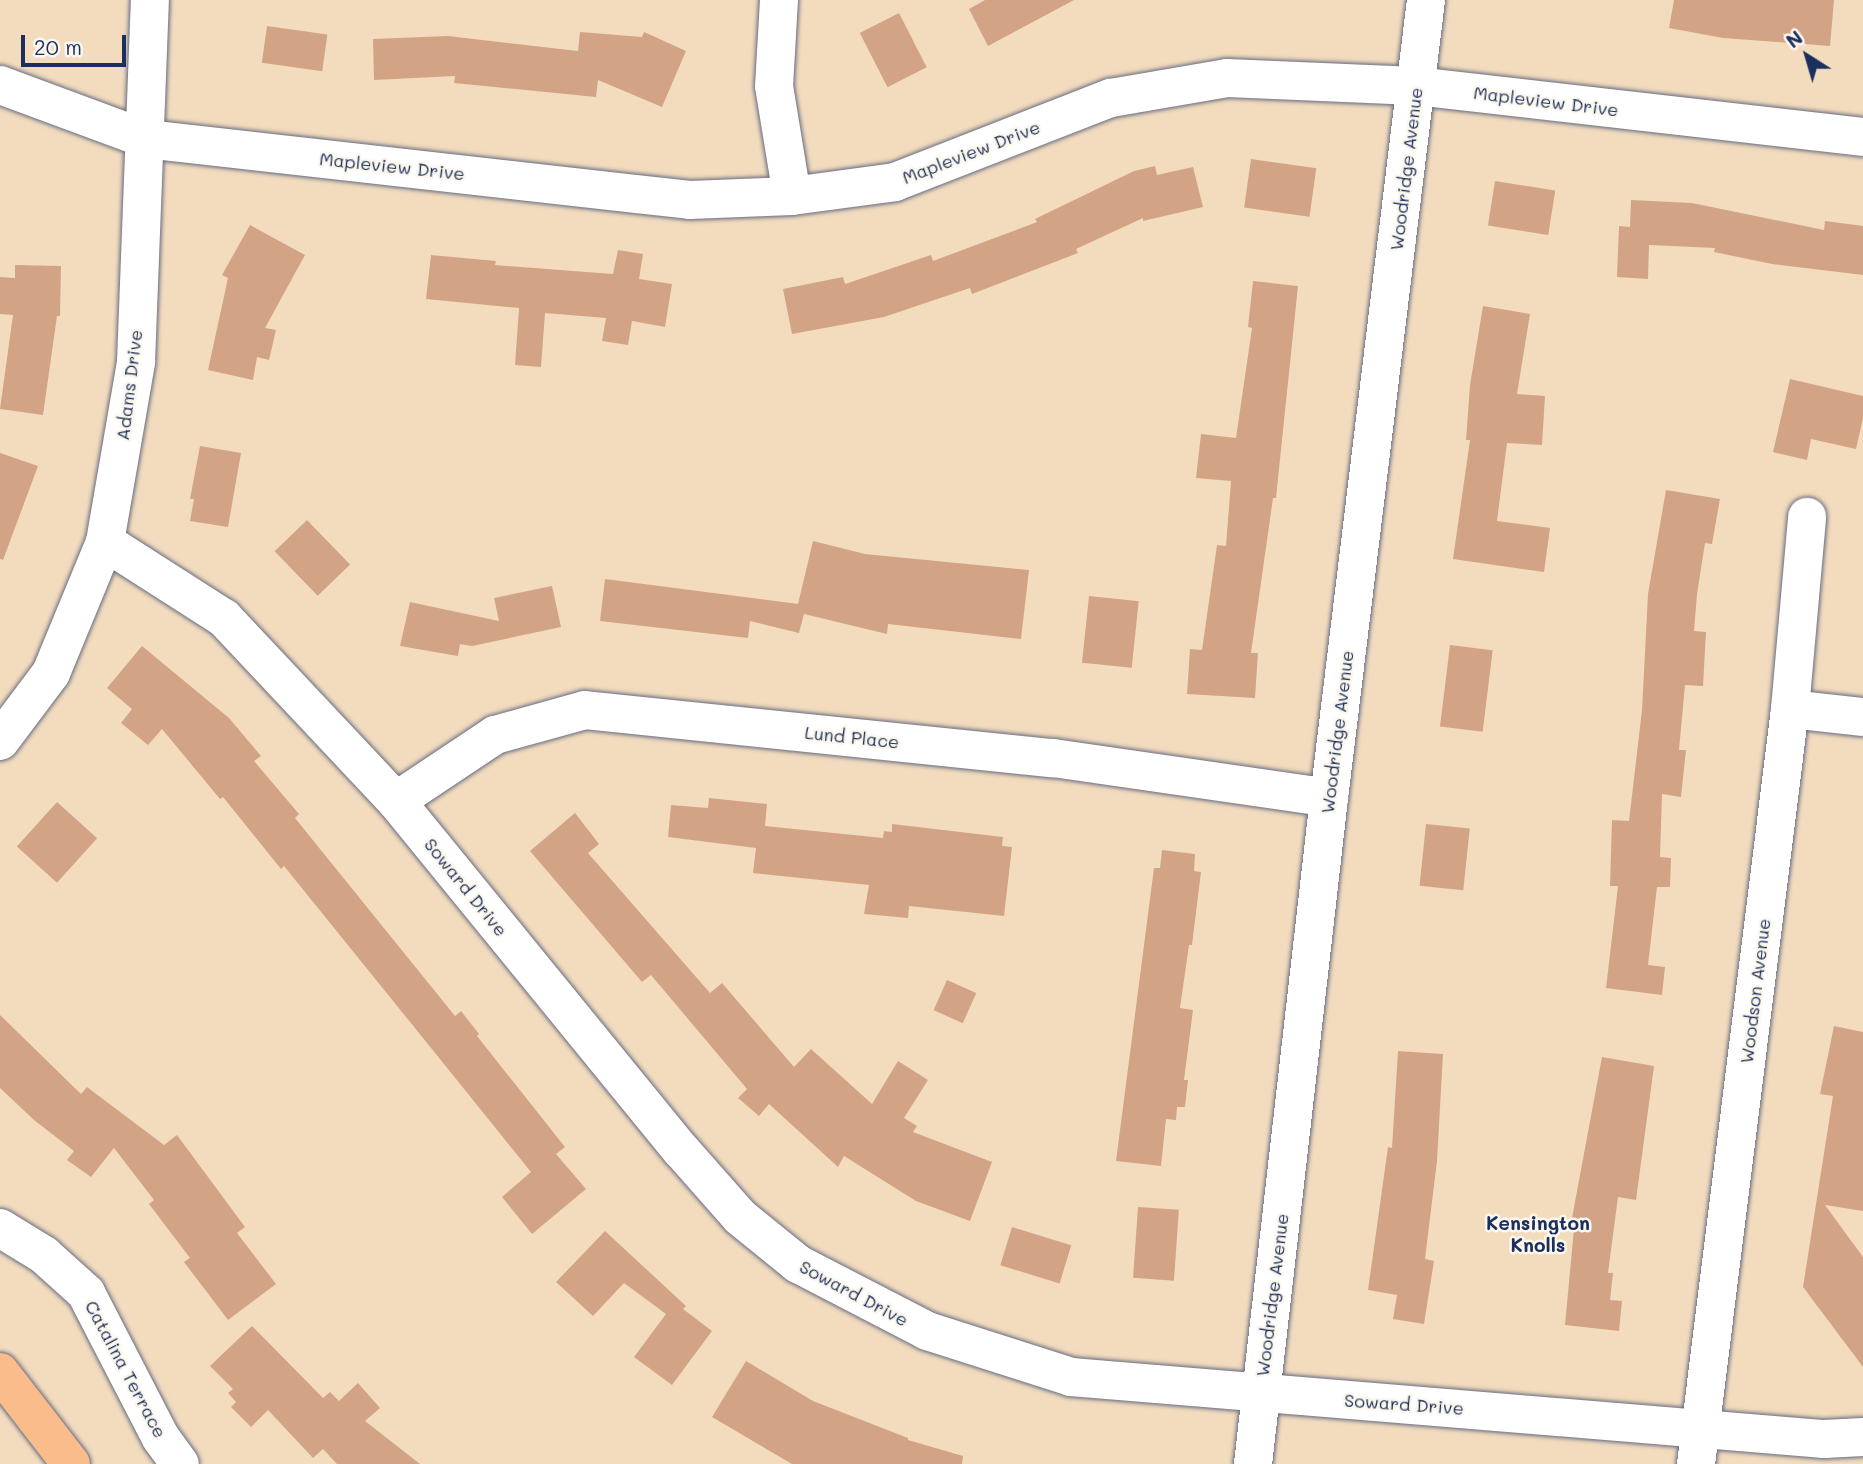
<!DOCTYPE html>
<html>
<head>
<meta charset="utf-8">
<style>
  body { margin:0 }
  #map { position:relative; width:1863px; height:1464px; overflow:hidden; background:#f3dcbe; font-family:Mali,sans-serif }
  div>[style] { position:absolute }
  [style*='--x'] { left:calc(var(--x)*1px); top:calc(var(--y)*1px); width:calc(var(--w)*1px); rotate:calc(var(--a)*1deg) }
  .building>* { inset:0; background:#d2a485; transform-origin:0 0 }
  .roads { filter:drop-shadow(0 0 2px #676c80) drop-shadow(0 0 2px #676c80) }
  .minor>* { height:38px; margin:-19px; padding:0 19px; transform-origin:19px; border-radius:19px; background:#fff }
  .primary>* { height:38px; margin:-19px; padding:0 19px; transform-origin:19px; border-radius:19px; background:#f9bc8a }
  span { translate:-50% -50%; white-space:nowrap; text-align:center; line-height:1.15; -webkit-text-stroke:5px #fbf7ec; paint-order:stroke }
  .street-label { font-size:18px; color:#1b2f5e }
  .neighbourhood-label { font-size:19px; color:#1b2f5e; font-weight:700 }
  .north { position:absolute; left:1772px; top:21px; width:70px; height:70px; -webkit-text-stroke:5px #fbf7ec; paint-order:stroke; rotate:323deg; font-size:19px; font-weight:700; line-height:28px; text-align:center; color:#1b2f5e }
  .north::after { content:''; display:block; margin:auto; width:24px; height:32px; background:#1b2f5e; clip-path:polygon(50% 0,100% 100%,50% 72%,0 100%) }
  .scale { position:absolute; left:21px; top:35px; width:105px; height:32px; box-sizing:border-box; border:4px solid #1b2f5e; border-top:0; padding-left:9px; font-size:21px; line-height:24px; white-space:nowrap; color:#1b2f5e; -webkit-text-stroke:5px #fbf7ec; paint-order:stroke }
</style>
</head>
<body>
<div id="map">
  <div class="building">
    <div style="clip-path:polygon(985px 0,1074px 0,988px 46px,969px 9px)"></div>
    <div style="clip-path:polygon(1674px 0,1834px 0,1830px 46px,1723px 38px,1669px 28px)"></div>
    <div style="left:899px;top:13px;width:61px;height:44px;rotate:63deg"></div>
    <div style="left:267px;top:26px;width:61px;height:37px;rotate:8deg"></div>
    <div style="clip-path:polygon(580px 32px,642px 37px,644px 32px,686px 51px,662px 107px,598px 80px,596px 97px,454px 83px,455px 76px,374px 80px,373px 39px,448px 36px,578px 51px)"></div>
    <div style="left:1251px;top:159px;width:66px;height:49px;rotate:8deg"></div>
    <div style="clip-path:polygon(1155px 166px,1157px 175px,1193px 167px,1203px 207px,1143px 221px,1143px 218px,1076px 249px,1078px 253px,972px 294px,970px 288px,884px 317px,792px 334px,783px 289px,843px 277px,845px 284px,931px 255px,933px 261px,1037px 222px,1035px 219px,1134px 171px)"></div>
    <div style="left:1495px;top:181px;width:61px;height:45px;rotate:9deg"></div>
    <div style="clip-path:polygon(1631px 200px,1692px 203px,1824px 230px,1825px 221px,1863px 226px,1863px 275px,1772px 264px,1714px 252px,1715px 248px,1649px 245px,1648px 279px,1617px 277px,1619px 226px,1630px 227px)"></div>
    <div style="clip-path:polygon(250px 225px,305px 255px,265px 328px,276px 330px,269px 360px,257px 357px,253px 380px,208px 370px,228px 278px,222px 275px)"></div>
    <div style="clip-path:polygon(618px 250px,643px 254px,639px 279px,672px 284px,665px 327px,632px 321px,628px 345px,602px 341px,606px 318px,545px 313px,541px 367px,515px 365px,519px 308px,426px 299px,431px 255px,496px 261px,495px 265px,613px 274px)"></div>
    <div style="clip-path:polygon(15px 265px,61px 266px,60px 316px,57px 316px,43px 415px,0 409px,13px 315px,0 314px,0 277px,15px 278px)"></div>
    <div style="clip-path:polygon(1253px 281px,1298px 286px,1276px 498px,1273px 498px,1251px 653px,1258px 653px,1255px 698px,1187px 694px,1190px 649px,1202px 650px,1217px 545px,1226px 546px,1231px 481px,1196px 478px,1201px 434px,1236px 438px,1252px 328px,1248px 327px)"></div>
    <div style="clip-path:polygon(1483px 306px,1530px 314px,1517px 394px,1545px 396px,1542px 445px,1507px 443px,1497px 521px,1550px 528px,1544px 572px,1453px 559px,1470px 440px,1466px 440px,1470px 385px)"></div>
    <div style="clip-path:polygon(1790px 379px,1863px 396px,1863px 418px,1856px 449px,1811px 439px,1807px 460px,1773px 452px)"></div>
    <div style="clip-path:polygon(200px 446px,241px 453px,228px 527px,190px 521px,194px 499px,190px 499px)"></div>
    <div style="clip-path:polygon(0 453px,38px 466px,3px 560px,0 559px)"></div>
    <div style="clip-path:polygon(1666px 490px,1720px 499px,1712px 544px,1705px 543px,1697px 594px,1694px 631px,1706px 632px,1703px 686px,1685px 685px,1679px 750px,1686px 750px,1681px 797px,1662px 794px,1660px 857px,1671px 858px,1670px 887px,1657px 887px,1648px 965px,1665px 967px,1662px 995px,1606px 988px,1618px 886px,1610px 886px,1612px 820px,1629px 821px,1642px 710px,1648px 594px)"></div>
    <div style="left:307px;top:520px;width:62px;height:45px;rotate:46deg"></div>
    <div style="clip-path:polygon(813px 541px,865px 554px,1029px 570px,1021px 639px,888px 624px,887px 634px,804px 614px,799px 633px,750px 621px,748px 638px,600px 621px,605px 579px,798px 604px)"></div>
    <div style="clip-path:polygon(552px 586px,561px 627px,472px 646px,460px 644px,458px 656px,400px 646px,410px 602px,499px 621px,494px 598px)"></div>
    <div style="left:1089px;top:596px;width:50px;height:67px;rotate:6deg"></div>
    <div style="left:1450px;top:645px;width:43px;height:82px;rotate:7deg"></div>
    <div style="clip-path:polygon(142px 646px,229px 718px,261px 756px,254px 761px,299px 814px,295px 818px,455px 1016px,461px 1011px,479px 1034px,477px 1036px,565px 1147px,556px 1154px,586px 1189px,532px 1234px,502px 1197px,531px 1172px,448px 1069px,284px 866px,281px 869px,223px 797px,220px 799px,162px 729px,148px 745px,121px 723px,132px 709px,107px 688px)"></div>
    <div style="clip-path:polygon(709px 798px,767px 804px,765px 826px,883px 838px,884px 831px,892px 832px,892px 824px,1003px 837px,1002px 846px,1012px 847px,1004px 916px,909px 906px,908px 918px,864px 914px,869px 885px,753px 873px,756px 848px,668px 837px,671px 805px,708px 808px)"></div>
    <div style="left:57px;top:802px;width:54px;height:60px;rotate:42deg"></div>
    <div style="clip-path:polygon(575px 813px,599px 844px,588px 853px,710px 993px,722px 983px,794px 1067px,811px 1049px,872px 1104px,898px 1061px,928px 1080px,904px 1118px,917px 1126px,913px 1132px,992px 1162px,970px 1221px,916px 1201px,844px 1156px,838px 1167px,769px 1104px,759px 1116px,738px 1098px,747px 1089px,651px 975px,642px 982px,530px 851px)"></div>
    <div style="left:1426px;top:824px;width:44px;height:62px;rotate:6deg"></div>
    <div style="clip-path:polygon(1162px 850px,1195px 854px,1194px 871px,1201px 872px,1192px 945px,1189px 945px,1180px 1008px,1193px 1010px,1184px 1080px,1188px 1080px,1185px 1107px,1177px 1107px,1176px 1120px,1166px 1119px,1161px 1166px,1116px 1161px,1154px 868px,1160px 868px)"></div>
    <div style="left:947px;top:980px;width:32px;height:33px;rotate:24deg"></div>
    <div style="clip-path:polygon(0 1015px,81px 1094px,87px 1087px,164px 1145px,177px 1135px,245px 1227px,237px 1233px,276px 1284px,228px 1320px,184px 1262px,190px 1258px,149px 1204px,154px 1200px,114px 1148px,91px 1177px,67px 1160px,74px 1151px,34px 1120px,0 1088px)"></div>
    <div style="clip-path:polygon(1834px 1026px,1863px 1032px,1863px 1211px,1825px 1205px,1863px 1257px,1863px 1367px,1803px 1287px,1833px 1096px,1820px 1094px)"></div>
    <div style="clip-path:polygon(1398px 1051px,1443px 1054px,1437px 1161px,1425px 1259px,1434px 1261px,1424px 1324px,1393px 1319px,1397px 1295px,1368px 1290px,1388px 1147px,1392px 1148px)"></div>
    <div style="clip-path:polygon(1602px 1057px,1654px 1066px,1636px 1200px,1618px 1197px,1608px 1273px,1613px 1273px,1610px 1300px,1622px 1301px,1619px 1331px,1565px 1325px,1575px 1218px,1572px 1218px)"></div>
    <div style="left:1138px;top:1207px;width:41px;height:71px;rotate:4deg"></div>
    <div style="left:1012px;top:1227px;width:62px;height:40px;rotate:17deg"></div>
    <div style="clip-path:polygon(605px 1231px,686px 1306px,683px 1309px,712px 1331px,672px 1385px,634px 1357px,666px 1314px,624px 1283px,593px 1316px,556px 1282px)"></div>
    <div style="clip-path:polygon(252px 1326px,323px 1398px,330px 1392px,339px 1401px,358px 1383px,380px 1408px,365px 1421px,420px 1464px,337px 1464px,323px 1449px,313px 1458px,268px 1410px,251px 1427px,231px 1407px,236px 1402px,228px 1393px,233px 1389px,210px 1366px)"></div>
    <div style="clip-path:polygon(746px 1361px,813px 1401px,908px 1438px,908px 1440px,963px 1456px,962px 1464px,792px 1464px,712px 1417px)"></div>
  </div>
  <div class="roads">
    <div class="minor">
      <div style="--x:779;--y:0;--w:86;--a:93.3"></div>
      <div style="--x:774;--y:86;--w:111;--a:80.7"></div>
      <div style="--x:0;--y:85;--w:156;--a:20.3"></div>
      <div style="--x:146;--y:139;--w:547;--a:6.4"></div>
      <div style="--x:690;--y:200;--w:102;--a:-2.2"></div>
      <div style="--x:792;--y:196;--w:104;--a:-7.7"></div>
      <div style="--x:895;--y:182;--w:232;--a:-21.3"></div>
      <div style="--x:1111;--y:98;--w:118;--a:-9.8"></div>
      <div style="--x:1227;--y:78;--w:189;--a:2.4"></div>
      <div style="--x:1416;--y:86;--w:450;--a:6.5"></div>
      <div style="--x:105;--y:542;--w:141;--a:32.6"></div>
      <div style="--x:224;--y:618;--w:251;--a:46.8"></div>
      <div style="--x:396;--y:801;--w:451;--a:50.8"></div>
      <div style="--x:681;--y:1150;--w:89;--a:48.6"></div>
      <div style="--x:740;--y:1217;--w:75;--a:39"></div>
      <div style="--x:798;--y:1264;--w:145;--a:27.4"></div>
      <div style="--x:927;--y:1331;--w:151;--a:17.7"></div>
      <div style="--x:1071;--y:1377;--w:756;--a:4.71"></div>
      <div style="--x:1824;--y:1439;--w:39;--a:-3"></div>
      <div style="--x:1790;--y:709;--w:73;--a:6.3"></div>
      <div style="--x:0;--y:741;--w:85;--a:-53.1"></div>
      <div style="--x:51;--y:673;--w:142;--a:-67.6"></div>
      <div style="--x:105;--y:542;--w:183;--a:-80.2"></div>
      <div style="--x:136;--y:362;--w:362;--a:-87.8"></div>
      <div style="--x:396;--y:801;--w:119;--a:-33.7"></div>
      <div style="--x:495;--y:735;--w:93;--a:-15.5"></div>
      <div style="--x:585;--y:710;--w:470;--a:5.9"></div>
      <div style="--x:1053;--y:758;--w:279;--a:8.2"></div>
      <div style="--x:0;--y:1228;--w:52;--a:31.5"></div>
      <div style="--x:44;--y:1255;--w:57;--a:42.1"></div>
      <div style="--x:86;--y:1293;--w:163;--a:62.7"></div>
      <div style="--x:161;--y:1438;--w:32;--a:54"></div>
      <div style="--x:1253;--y:1464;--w:670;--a:-83.49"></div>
      <div style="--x:1329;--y:798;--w:804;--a:-83.07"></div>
      <div style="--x:1696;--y:1464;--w:761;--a:-82.9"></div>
      <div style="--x:1790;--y:709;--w:193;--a:-84.9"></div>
    </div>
    <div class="primary">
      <div style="--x:0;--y:1372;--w:116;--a:52.3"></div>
    </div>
  </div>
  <div class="street-label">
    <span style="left:1546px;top:101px;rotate:7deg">Mapleview Drive</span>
    <span style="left:971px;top:152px;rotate:-21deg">Mapleview Drive</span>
    <span style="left:392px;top:166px;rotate:6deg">Mapleview Drive</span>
    <span style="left:1406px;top:169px;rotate:-83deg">Woodridge Avenue</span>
    <span style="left:129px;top:385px;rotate:-83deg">Adams Drive</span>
    <span style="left:1337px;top:732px;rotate:-83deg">Woodridge Avenue</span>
    <span style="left:852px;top:737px;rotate:6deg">Lund Place</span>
    <span style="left:466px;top:887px;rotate:51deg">Soward Drive</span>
    <span style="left:1755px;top:991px;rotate:-83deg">Woodson Avenue</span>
    <span style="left:854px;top:1293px;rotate:28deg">Soward Drive</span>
    <span style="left:1272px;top:1295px;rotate:-83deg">Woodridge Avenue</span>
    <span style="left:126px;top:1369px;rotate:62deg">Catalina Terrace</span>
    <span style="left:1404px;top:1404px;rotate:4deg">Soward Drive</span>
  </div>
  <div class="neighbourhood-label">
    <span style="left:1538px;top:1234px">Kensington<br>Knolls</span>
  </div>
  <div class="north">N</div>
  <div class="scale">20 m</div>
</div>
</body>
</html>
